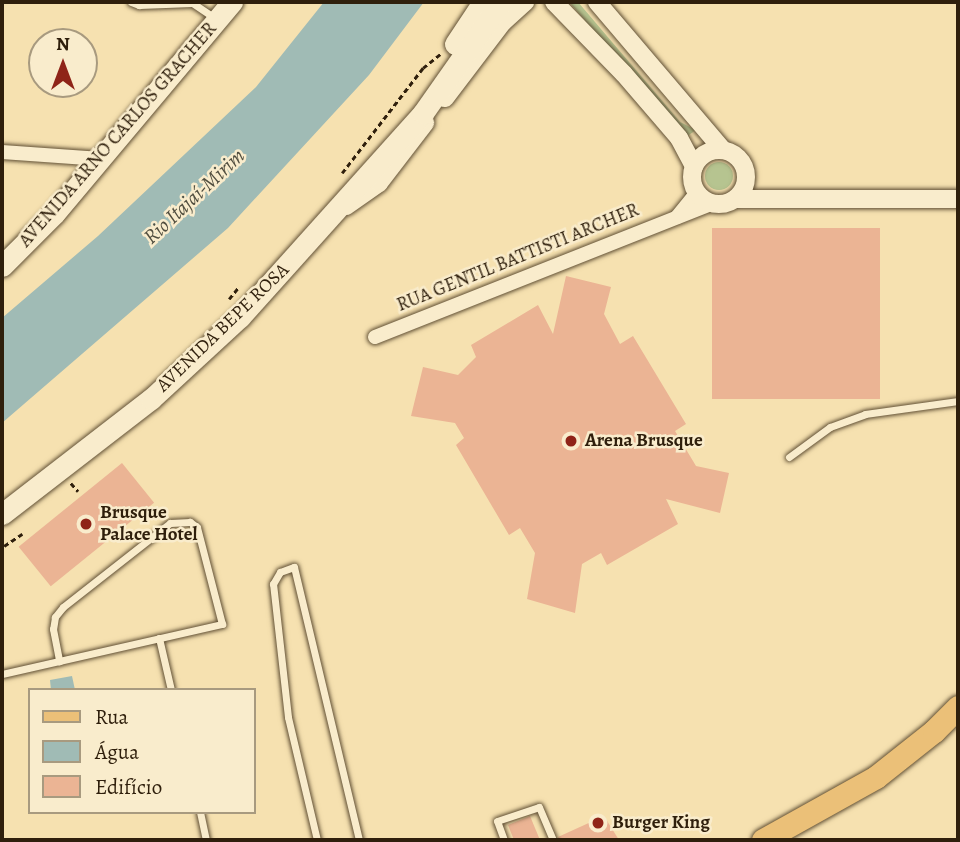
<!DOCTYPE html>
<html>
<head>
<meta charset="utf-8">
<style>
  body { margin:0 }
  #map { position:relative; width:960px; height:842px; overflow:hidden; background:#f6e1b0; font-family:Alegreya,serif }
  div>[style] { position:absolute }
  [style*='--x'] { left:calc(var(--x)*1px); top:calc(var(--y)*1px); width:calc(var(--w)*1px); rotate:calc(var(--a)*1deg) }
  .green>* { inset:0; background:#b6c490 }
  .round { border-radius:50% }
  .water>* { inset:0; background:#a0bbb5 }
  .building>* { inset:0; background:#ebb494; transform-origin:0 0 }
  .path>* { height:2.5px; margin-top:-1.25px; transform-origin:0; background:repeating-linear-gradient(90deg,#2f1f0c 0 5px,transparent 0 8.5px) }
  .roads { filter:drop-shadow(0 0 2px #615035) drop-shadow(0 0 2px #615035) }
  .service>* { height:7px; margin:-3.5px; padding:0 3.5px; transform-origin:3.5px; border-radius:3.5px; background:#f9eccc }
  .minor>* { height:14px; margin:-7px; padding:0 7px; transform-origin:7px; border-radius:7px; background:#f9eccc }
  .tertiary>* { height:18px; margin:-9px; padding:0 9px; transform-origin:9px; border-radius:9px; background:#f9eccc }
  .tertiary>.ring { margin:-9px; padding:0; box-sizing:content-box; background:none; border:18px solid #f9eccc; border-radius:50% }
  .secondary>* { height:21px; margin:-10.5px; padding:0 10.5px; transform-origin:10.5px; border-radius:10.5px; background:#f9eccc }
  .primary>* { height:23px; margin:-11.5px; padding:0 11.5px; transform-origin:11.5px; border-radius:11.5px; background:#ebc078 }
  .dots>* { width:19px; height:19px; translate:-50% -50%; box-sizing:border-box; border:4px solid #f9eccc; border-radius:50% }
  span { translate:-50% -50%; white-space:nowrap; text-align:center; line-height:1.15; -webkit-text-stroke:5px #f9eccc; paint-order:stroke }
  .street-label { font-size:19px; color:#2f1f0c }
  .poi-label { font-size:19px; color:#2f1f0c; font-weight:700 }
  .left { translate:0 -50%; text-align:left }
  .water-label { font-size:21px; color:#514e3f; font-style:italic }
  .frame { position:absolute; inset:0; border:4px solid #2f1f0c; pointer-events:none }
  .legend { position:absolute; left:28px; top:688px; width:228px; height:126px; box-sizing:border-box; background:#f9eccc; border:2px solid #a89a7f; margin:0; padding:9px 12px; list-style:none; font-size:21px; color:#2f1f0c }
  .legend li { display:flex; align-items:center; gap:14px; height:35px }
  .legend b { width:35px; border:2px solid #a89a7f }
  .north { position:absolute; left:28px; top:28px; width:70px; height:70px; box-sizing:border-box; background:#f9eccc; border:2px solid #a89a7f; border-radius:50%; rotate:0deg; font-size:19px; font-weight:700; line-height:28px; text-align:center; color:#2f1f0c }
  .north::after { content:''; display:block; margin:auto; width:24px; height:32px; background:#8f2418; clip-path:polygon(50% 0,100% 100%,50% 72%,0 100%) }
</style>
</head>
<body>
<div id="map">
  <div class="green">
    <div style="clip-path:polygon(569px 2px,578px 2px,680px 122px,696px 130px,686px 137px)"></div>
    <div class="round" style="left:705px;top:162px;width:28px;height:28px"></div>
  </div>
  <div class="water">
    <div style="clip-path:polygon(324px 2px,424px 2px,369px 75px,228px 228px,2px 423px,2px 318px,98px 236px,256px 87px)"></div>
    <div style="clip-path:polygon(72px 676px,75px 690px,51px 690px,50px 680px)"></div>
  </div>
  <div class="building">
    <div style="left:880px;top:228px;width:171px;height:168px;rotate:90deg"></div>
    <div style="clip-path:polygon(566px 276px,611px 287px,604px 314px,620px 344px,633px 336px,686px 424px,675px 431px,696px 466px,729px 473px,720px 513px,666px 499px,678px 524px,607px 565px,601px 553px,582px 564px,575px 613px,527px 599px,535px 553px,520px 528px,509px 535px,456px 445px,464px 438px,455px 423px,411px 416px,423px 367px,458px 375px,476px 357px,471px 345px,538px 305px,553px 334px)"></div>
    <div style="left:122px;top:463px;width:51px;height:133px;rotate:51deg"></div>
    <div style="clip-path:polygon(530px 816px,540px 840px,514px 840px,508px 825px)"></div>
    <div style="clip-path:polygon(604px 816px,619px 840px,559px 840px,558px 837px)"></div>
  </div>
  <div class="path">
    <div style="--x:342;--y:173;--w:133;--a:-52.4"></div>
    <div style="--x:423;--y:68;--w:22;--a:-39"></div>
    <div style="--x:229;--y:299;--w:14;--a:-51"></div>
    <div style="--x:71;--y:483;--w:11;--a:49"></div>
    <div style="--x:4;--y:546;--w:22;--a:-34"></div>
  </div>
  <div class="roads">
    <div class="service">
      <div style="--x:131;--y:2;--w:9;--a:21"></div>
      <div style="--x:139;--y:5;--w:53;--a:-2.2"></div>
      <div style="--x:191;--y:2;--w:30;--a:34"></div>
      <div style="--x:789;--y:457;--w:51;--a:-36.2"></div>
      <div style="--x:830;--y:427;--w:37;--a:-20"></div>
      <div style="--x:865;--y:414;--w:94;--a:-8"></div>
      <div style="--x:159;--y:638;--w:53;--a:77"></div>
      <div style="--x:2;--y:674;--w:226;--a:-12.8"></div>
      <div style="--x:222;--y:624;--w:100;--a:-104.5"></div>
      <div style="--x:197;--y:527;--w:9;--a:-144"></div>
      <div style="--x:190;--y:522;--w:20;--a:177"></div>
      <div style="--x:170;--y:523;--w:136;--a:141.9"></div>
      <div style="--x:63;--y:607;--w:13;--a:129"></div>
      <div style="--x:55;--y:617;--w:12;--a:99"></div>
      <div style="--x:53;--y:629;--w:33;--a:79"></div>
      <div style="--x:200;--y:812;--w:29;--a:78"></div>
      <div style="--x:317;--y:840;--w:126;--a:-103.3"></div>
      <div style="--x:288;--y:717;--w:134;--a:-96.4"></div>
      <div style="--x:273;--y:584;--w:14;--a:-60"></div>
      <div style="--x:280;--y:572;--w:15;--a:-20"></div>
      <div style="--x:294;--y:567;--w:281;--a:76.6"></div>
      <div style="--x:504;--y:840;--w:20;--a:-110"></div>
      <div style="--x:497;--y:821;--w:44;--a:-18.4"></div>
      <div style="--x:539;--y:807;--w:36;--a:67"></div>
    </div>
    <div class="minor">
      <div style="--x:2;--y:152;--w:99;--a:4"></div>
      <div style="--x:677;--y:217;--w:32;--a:-51"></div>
      <div style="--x:375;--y:337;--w:364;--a:-21.6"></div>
    </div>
    <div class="tertiary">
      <div style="--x:554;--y:2;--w:100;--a:45.8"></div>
      <div style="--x:624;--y:74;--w:84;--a:49.3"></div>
      <div style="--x:679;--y:138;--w:32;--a:62"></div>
      <div style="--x:597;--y:2;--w:194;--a:49.6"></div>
      <div style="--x:445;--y:98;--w:96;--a:-52.7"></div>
      <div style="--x:503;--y:22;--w:30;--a:-42"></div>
      <div class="ring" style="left:692px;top:150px;width:36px;height:36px"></div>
      <div style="--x:735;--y:199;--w:223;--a:0"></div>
      <div style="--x:346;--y:206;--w:40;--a:-34.9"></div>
      <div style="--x:379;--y:183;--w:76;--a:-52.5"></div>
    </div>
    <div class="secondary">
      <div style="--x:455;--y:44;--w:50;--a:-56.3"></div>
      <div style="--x:2;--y:266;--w:74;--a:-45"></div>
      <div style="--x:54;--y:214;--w:277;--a:-50"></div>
      <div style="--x:2;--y:514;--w:188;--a:-37.7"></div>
      <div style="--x:151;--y:399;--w:121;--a:-42.7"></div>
      <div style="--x:240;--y:317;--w:274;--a:-48.1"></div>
      <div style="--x:423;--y:113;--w:136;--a:-54.9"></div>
    </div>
    <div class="primary">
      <div style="--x:763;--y:840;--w:129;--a:-29.1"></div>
      <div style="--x:876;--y:777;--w:74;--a:-38.4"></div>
      <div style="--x:934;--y:731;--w:34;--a:-45"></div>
    </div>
  </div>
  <div class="dots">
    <div style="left:571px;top:441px;background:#8f2418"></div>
    <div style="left:86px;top:524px;background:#8f2418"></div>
    <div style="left:598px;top:823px;background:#8f2418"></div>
  </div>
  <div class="street-label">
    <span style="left:118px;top:135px;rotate:-49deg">AVENIDA ARNO CARLOS GRACHER</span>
    <span style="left:518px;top:258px;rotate:-22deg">RUA GENTIL BATTISTI ARCHER</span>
    <span style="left:223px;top:328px;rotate:-44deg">AVENIDA BEPE ROSA</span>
  </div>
  <div class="poi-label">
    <span class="left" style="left:585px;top:441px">Arena Brusque</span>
    <span class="left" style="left:100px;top:524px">Brusque<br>Palace Hotel</span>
    <span class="left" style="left:612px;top:823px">Burger King</span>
  </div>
  <div class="water-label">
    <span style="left:194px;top:196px;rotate:-43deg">Rio Itajaí-Mirim</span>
  </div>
  <div class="frame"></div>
  <ul class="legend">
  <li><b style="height:9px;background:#ebc078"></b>Rua</li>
  <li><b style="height:19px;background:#a0bbb5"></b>Água</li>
  <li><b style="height:19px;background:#ebb494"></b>Edifício</li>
  </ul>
  <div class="north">N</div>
</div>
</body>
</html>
